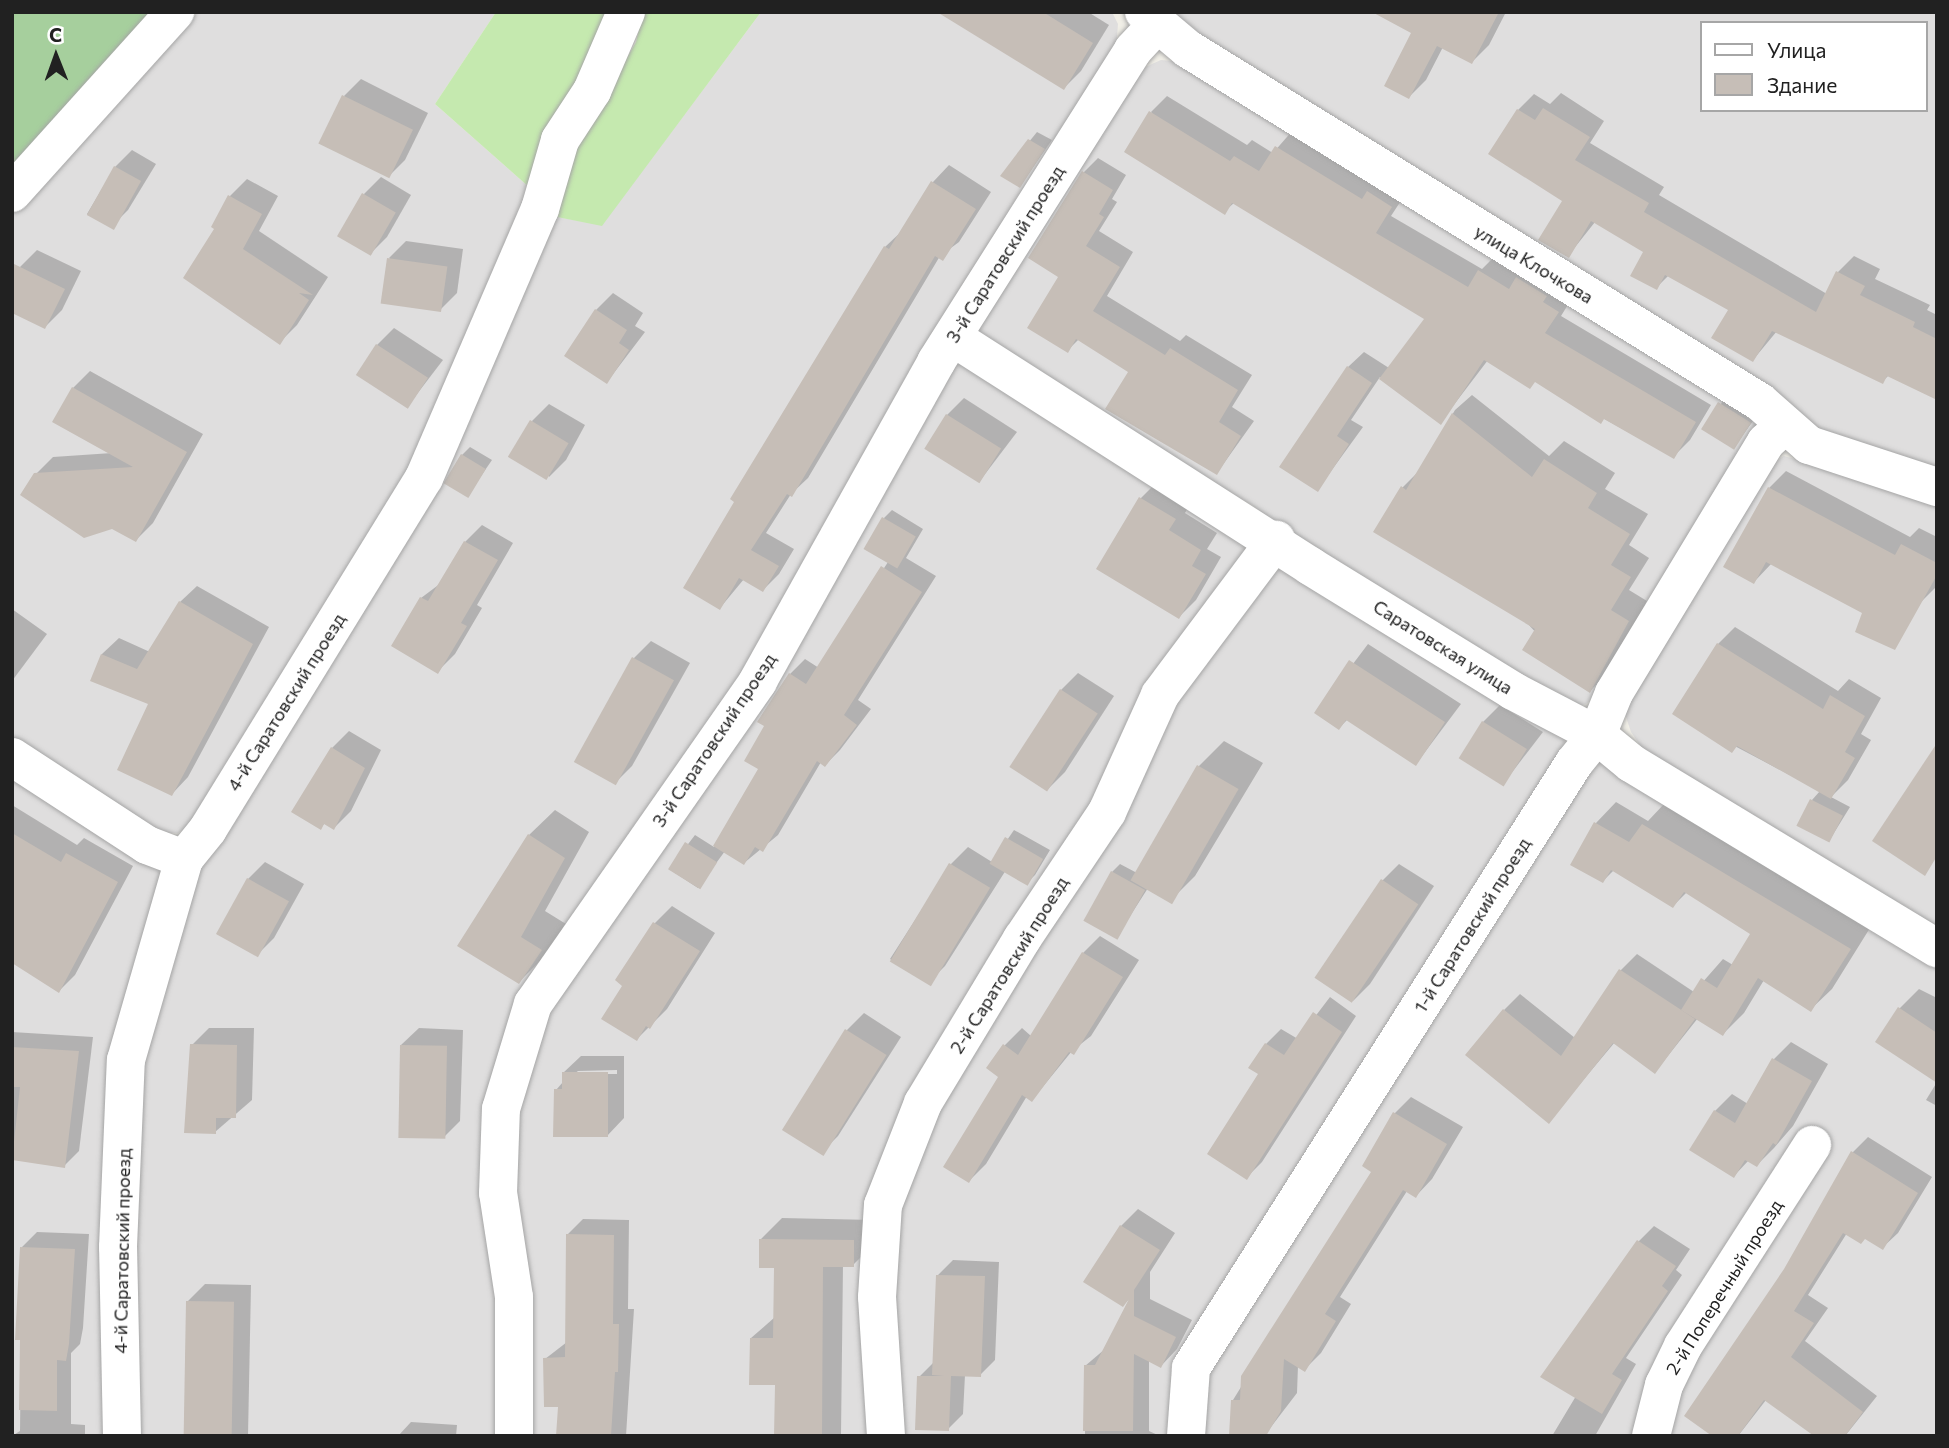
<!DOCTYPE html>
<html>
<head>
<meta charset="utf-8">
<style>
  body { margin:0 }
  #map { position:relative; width:1949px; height:1448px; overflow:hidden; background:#f1efe7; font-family:Commissioner,sans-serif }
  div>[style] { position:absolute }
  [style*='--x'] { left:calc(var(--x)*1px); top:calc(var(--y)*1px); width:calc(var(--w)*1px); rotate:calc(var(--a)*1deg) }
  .residential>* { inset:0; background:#dfdede }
  .grass>* { inset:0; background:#c5e9af }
  .forest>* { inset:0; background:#a6cf9d }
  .shadow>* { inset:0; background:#0003 }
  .building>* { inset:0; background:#c6beb7; transform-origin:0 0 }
  .roads { filter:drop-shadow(0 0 2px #a5a5a5) drop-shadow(0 0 2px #a5a5a5) }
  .minor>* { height:38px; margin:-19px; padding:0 19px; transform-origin:19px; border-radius:19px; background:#fff }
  span { translate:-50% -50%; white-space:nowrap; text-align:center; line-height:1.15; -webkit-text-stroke:6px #fff; paint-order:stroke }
  .street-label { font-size:18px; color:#212121 }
  .frame { position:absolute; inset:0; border:14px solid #212121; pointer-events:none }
  .legend { position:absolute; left:1700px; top:21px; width:228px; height:91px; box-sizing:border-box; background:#fff; border:2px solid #a6a6a6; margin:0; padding:9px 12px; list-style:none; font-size:21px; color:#212121 }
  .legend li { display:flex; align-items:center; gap:14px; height:35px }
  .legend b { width:35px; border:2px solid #a6a6a6 }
  .north { position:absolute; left:21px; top:21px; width:70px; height:70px; -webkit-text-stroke:5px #fff; paint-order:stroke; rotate:359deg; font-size:19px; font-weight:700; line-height:28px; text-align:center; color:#212121 }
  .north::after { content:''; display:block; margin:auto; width:24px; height:32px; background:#212121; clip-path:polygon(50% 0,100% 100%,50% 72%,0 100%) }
</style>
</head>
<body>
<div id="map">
  <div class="residential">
    <div style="clip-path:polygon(198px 12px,496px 12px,435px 104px,530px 188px,399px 496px,197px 821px,178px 833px,149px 833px,12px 743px,12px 213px)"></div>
    <div style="clip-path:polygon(761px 12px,1112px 12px,1118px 24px,1116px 48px,749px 675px,526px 1000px,506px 1297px,503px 1436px,134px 1436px,136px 1062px,196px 867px,552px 216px,602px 225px)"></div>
    <div style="clip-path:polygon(evenodd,1172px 12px,1937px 12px,1937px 473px,1815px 432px,1196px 35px,1172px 12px,1702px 23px,1926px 23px,1926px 110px,1702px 110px,1702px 23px)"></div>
    <div style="clip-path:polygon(1161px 60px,1182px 62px,1753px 412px,1759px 424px,1604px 688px,1586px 704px,1571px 708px,1313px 553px,1252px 505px,1111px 426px,986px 342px,977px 328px,1143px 68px)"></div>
    <div style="clip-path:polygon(970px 360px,1247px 546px,1094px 806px,912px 1098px,875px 1436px,523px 1436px,511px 1107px,545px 1007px,953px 362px)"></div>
    <div style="clip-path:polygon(1784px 456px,1937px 499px,1937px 930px,1644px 751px,1631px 732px,1623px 708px,1768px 465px)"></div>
    <div style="clip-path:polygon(1283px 567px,1565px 739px,1563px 755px,1179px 1361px,1176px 1436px,895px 1436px,894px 1202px,937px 1099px,1170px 702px,1267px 577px)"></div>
    <div style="clip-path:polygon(1595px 762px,1611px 763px,1937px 964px,1937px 1436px,1196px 1436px,1202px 1366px)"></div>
    <div style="clip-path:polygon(12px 769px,150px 858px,161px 871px,113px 1058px,111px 1436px,12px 1436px)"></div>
  </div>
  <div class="grass">
    <div style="clip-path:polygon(496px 12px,615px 12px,530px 188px,435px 104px)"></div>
    <div style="clip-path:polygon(643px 12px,761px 12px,602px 226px,552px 216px,575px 149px,636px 42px)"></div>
  </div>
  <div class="forest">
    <div style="clip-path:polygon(12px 12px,153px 12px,12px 168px)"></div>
  </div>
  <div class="shadow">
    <div style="clip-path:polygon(939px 12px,1088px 12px,1109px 25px,1081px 71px,1064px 88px)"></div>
    <div style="clip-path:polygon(1410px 12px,1506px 12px,1489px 45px,1472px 62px,1443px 47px,1426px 80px,1409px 97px,1414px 30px)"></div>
    <div style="clip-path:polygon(361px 79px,428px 113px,405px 160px,388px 177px,344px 96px)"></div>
    <div style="clip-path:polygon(1561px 93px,1604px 121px,1590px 143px,1664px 187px,1659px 195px,1827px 294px,1838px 272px,1854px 256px,1880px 269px,1875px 279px,1930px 305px,1927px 310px,1937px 315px,1937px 388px,1889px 375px,1882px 382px,1777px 331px,1753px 360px,1731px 309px,1669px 275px,1656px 288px,1645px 252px,1595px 222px,1568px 256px,1564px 200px,1490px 154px,1518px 110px,1534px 94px,1550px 104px)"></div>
    <div style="clip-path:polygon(1167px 96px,1247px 145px,1252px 140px,1273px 153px,1293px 130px,1408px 190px,1391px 216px,1482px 269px,1496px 255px,1574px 295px,1561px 316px,1711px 405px,1690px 440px,1673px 457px,1536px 381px,1488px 360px,1440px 423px,1380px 377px,1351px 420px,1363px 427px,1318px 489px,1348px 367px,1364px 352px,1389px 368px,1427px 318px,1235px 202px,1224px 212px,1151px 112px)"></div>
    <div style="clip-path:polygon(1037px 132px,1052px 140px,1020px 186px,1002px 175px)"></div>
    <div style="clip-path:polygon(132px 150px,156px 164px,128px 210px,111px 227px,87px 214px,115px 167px)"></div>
    <div style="clip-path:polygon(1098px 158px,1126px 175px,1112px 199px,1117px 202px,1099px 231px,1133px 252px,1107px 296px,1180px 341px,1186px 335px,1252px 375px,1232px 407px,1254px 421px,1217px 473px,1130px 372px,1079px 339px,1068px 350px,1060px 277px,1084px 172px)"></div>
    <div style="clip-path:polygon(949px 165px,991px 192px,959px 242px,940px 256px,808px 478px,791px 494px,766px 533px,794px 549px,779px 574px,763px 590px,744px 579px,720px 608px,885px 247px,902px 231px,933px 182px)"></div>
    <div style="clip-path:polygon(381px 177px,411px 195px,387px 237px,370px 254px,364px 194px)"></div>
    <div style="clip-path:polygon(247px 179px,278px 196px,259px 231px,328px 277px,297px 325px,280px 342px,216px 229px,230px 196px)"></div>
    <div style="clip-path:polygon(406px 241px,463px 249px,457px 293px,440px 310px,389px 258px)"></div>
    <div style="clip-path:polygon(37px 250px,81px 271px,62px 310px,45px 327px,20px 267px)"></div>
    <div style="clip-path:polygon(613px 293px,643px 313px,635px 326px,645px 332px,607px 382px,596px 310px)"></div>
    <div style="clip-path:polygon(394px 328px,443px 360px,407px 407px,377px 345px)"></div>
    <div style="clip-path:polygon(90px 371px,203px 434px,153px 523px,136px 540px,36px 474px,53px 457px,112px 453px,73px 388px)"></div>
    <div style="clip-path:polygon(1472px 395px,1549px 456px,1564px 441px,1615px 473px,1605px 489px,1648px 514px,1629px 545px,1649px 558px,1629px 590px,1647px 601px,1609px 672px,1590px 691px,1402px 488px,1419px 471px,1455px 410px)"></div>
    <div style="clip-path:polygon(1727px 395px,1758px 414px,1735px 446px,1704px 429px)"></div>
    <div style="clip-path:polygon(964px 398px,1017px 432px,979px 482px,947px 415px)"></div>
    <div style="clip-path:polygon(549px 404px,585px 425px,566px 460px,549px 477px,532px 421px)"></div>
    <div style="clip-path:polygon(470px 447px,492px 460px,468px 495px,462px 455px)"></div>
    <div style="clip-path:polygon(1786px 471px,1910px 537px,1919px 528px,1937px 537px,1935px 588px,1918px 605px,1772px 563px,1754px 582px,1769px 488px)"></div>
    <div style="clip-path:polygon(1158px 481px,1192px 501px,1185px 513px,1217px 533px,1207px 549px,1221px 557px,1196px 600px,1179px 617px,1098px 569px,1141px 498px)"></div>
    <div style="clip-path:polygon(892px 510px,923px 529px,906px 558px,936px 576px,858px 700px,871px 709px,840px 750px,825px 765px,821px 762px,778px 835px,744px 863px,725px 851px,698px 888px,669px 869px,695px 835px,714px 847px,761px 768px,766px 725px,790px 674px,805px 659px,819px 668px,888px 562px,884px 518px)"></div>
    <div style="clip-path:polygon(482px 525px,513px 543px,477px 605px,482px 608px,455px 654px,438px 671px,421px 598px,441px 583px,465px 542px)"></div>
    <div style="clip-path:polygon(197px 586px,269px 627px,188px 777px,172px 794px,150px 703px,92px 680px,102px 654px,119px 638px,150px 652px,180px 602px)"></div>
    <div style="clip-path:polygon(12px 609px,47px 634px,12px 681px)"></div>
    <div style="clip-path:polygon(1735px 627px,1838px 691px,1849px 679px,1881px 698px,1861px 734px,1871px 740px,1848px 780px,1831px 797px,1850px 807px,1829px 841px,1812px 800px,1820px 791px,1674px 714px,1718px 644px)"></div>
    <div style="clip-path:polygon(651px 641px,690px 663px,632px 766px,615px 783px,634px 658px)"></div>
    <div style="clip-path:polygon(1368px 644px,1461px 704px,1416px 764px,1348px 719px,1339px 728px,1316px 713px)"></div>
    <div style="clip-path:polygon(1078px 673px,1114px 696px,1065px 772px,1048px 789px,1061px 690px)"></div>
    <div style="clip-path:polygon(1500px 705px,1543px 732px,1503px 784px,1483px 722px)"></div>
    <div style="clip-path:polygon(349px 731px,381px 750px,351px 811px,334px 828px,325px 823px,320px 828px,293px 811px,332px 748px)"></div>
    <div style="clip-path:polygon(1224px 741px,1263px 763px,1195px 876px,1170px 901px,1148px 888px,1116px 938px,1112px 872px,1120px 864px,1137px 873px,1199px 766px)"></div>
    <div style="clip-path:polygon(1616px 802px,1648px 821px,1664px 804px,1870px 928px,1832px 989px,1811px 1009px,1764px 980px,1744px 1013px,1723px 1034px,1698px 1018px,1655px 1072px,1615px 1042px,1549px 1121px,1504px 1010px,1520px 994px,1575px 1038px,1620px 971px,1637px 954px,1694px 992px,1723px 959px,1733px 965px,1753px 934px,1687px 892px,1673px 906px,1614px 870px,1603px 881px,1573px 864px,1596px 823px)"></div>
    <div style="clip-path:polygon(12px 805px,77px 845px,84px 838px,133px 866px,75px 975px,59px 991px,12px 901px)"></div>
    <div style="clip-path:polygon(555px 810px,589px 832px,545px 911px,566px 924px,544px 957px,519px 982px,460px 945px,529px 835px)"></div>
    <div style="clip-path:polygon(1014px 830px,1050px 850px,1035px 875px,1027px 883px,1006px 870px,945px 966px,928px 983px,890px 959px,951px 864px,968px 847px,992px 862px)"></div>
    <div style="clip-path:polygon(265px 862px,304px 884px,274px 938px,257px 955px,248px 879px)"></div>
    <div style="clip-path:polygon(1399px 864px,1434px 886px,1370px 984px,1353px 1001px,1382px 881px)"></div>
    <div style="clip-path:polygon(672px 906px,715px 933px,667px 1009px,637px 1039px,624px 986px,617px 980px,655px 923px)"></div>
    <div style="clip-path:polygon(1100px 936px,1139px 960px,1091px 1036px,1072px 1051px,1032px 1100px,1027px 1096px,986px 1164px,969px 1181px,1000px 1077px,1005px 1045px,1022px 1028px,1031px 1036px,1083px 953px)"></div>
    <div style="clip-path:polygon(1919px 989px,1937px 998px,1937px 1081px,1899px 1009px)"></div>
    <div style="clip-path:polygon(1330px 997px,1356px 1016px,1262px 1162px,1247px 1177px,1266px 1044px,1281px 1029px,1298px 1039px)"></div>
    <div style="clip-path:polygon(864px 1013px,901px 1037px,838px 1136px,821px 1153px,847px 1030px)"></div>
    <div style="clip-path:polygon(209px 1028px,254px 1028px,252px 1100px,215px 1132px,192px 1045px)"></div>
    <div style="clip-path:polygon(419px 1028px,463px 1030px,460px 1121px,443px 1138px,401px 1045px)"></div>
    <div style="clip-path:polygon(12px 1032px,93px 1037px,79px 1151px,64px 1166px,12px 1158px)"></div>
    <div style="clip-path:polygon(1791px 1042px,1828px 1064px,1793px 1126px,1774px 1148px,1757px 1165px,1749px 1160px,1734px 1176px,1715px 1111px,1732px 1094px,1748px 1104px,1774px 1059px)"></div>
    <div style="clip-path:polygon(evenodd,581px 1056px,624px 1056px,624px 1118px,607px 1136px,556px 1090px,563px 1082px,563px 1073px,581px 1056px,617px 1070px,617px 1074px,574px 1074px,578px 1071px,617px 1070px)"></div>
    <div style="clip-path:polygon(1937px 1082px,1937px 1106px,1926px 1100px)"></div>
    <div style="clip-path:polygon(1411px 1097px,1463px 1127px,1432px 1179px,1416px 1196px,1407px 1191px,1340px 1297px,1351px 1304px,1321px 1353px,1304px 1370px,1298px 1366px,1297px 1393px,1264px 1436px,1233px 1400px,1374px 1171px,1395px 1113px)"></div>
    <div style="clip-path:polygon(1868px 1137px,1932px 1177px,1898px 1233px,1882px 1248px,1866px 1237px,1847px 1233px,1808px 1295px,1828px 1308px,1805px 1341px,1877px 1396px,1845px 1436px,1827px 1436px,1766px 1400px,1738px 1436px,1715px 1436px,1786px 1270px,1853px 1152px)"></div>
    <div style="clip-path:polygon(1138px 1209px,1175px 1233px,1150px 1272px,1150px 1299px,1192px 1320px,1177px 1349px,1161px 1366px,1149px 1360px,1149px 1431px,1160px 1436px,1085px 1436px,1085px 1366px,1105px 1349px,1130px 1298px,1123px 1305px,1086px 1282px,1121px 1226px)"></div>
    <div style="clip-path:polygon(782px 1218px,874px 1220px,874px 1244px,853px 1265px,843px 1265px,841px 1436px,775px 1436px,777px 1383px,751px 1338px,775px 1317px,775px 1266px,761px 1239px)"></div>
    <div style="clip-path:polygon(583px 1219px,629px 1220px,628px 1309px,634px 1309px,626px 1436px,558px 1436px,560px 1405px,545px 1359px,567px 1342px,567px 1235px)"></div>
    <div style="clip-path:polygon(1654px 1226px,1690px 1249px,1676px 1270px,1682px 1275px,1626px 1358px,1636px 1364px,1595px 1436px,1552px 1436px,1576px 1396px,1639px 1241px)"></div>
    <div style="clip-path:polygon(37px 1232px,89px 1234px,83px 1328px,80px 1344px,71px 1353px,71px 1424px,85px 1425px,85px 1436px,12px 1436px,20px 1431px,22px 1247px)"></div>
    <div style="clip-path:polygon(953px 1260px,999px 1262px,995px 1360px,980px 1375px,965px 1375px,963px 1414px,948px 1429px,919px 1377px,934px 1362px,938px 1275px)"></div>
    <div style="clip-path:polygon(205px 1284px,251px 1285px,248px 1436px,185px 1436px,188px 1301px)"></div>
    <div style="clip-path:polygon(411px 1422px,457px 1425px,456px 1436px,398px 1436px)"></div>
  </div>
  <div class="building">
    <div style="clip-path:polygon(937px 12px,1043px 12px,1093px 43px,1064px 90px)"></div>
    <div style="clip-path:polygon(1372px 12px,1499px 12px,1472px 64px,1437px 46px,1409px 99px,1384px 86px,1411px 33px)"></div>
    <div style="left:342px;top:95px;width:79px;height:54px;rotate:26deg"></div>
    <div style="clip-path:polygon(1543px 108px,1590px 137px,1575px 160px,1649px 203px,1644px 212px,1816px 312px,1836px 271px,1865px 286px,1860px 295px,1915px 322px,1913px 327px,1937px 339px,1937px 400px,1887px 376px,1883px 384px,1772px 331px,1753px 362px,1711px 338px,1728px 310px,1665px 275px,1657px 290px,1630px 276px,1643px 252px,1591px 221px,1569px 258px,1538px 240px,1562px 201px,1488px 154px,1517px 109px,1535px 120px)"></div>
    <div style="clip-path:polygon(1149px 111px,1230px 161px,1234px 156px,1259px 171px,1275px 146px,1362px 199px,1367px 191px,1392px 207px,1376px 233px,1468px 287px,1478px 270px,1509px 289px,1516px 277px,1547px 296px,1543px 302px,1559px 312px,1545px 333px,1696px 422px,1674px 459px,1604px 419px,1601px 424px,1535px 382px,1530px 389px,1484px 360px,1441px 425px,1379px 379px,1424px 319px,1232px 203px,1225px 215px,1124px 152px)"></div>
    <div style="clip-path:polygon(1028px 139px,1045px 149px,1020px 188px,1000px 176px)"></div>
    <div style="left:114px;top:166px;width:31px;height:56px;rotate:29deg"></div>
    <div style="clip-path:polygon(1082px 171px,1113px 190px,1099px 214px,1104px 217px,1086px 246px,1120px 267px,1093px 311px,1165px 355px,1170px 348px,1238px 390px,1219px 422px,1241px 436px,1217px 475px,1105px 409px,1128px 372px,1076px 339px,1068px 353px,1027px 328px,1058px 277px,1028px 258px)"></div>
    <div style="clip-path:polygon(931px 181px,976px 209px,943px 261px,935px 256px,792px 497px,787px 494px,751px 550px,779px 566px,763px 592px,739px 578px,720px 610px,683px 588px,734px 502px,730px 499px,884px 246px,889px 249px)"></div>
    <div style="left:362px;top:193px;width:39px;height:50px;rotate:30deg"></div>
    <div style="clip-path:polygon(228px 195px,262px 214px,243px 249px,313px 295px,299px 293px,309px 300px,280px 345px,183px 278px,214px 229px,211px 227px)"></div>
    <div style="left:387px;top:258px;width:61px;height:46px;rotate:8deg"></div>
    <div style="clip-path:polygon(12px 263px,65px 289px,45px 329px,12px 313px)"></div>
    <div style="clip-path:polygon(595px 309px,627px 330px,619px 343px,629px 350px,607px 384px,564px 356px)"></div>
    <div style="left:376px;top:344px;width:62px;height:37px;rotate:33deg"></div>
    <div style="clip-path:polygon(1347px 366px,1372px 383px,1337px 436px,1349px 444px,1318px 492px,1279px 467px)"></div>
    <div style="clip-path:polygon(72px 387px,187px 452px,136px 542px,112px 529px,84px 538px,20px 495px,34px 473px,133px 467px,52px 422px)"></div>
    <div style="left:1718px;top:402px;width:39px;height:32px;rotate:32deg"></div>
    <div style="clip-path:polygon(1452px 413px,1532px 477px,1544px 459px,1597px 493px,1588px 508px,1630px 534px,1611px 565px,1631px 577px,1611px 610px,1629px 621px,1590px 693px,1522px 650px,1535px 629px,1373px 532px,1401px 486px,1406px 490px)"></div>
    <div style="left:946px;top:414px;width:65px;height:41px;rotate:32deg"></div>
    <div style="left:530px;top:420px;width:45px;height:43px;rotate:31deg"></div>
    <div style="left:461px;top:454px;width:29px;height:34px;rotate:31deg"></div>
    <div style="clip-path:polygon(1768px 487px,1895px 555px,1901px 544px,1937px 563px,1937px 575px,1895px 650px,1855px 632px,1862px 613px,1766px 562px,1754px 584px,1723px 567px)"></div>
    <div style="clip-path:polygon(1139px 497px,1176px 519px,1169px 530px,1201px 550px,1192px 566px,1206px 574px,1179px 619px,1096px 569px)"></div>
    <div style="left:882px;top:517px;width:39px;height:37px;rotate:30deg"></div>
    <div style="clip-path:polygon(464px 541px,498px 560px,461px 623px,467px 626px,438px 674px,391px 646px,420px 597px,428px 601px)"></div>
    <div style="clip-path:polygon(881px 566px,922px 592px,844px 715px,857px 725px,825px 767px,817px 761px,763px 852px,755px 847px,744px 865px,713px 846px,758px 769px,744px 761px,764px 726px,757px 722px,789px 673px,806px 684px)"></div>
    <div style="clip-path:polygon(179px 601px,253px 644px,172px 796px,117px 770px,148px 704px,90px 681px,101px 654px,137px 669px)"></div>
    <div style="clip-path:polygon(1717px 643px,1823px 709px,1830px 695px,1865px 716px,1845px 752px,1855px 758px,1831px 799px,1737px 746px,1732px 753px,1672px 714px)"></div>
    <div style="left:632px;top:657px;width:48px;height:120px;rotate:29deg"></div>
    <div style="clip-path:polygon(1349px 660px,1445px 722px,1416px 766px,1346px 720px,1339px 730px,1314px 713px)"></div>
    <div style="left:1060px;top:689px;width:45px;height:93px;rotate:33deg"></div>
    <div style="left:1482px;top:721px;width:53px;height:44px;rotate:32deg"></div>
    <div style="clip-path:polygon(1937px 743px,1937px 856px,1925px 876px,1872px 841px)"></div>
    <div style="clip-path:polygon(331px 747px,365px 768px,334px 830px,324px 824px,321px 830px,291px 812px)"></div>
    <div style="left:1197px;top:765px;width:48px;height:133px;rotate:30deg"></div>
    <div style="left:1810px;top:799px;width:37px;height:30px;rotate:27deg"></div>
    <div style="clip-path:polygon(1594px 822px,1629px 842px,1642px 824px,1851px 949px,1811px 1012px,1758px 978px,1723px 1036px,1681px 1010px,1701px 978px,1717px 988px,1750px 934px,1684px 892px,1673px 908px,1611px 870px,1603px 883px,1570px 865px)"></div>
    <div style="clip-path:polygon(12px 833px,61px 862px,66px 853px,118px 882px,59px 993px,12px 963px)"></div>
    <div style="clip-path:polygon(528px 834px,565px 858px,521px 937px,542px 950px,519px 984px,457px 946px)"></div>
    <div style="left:1005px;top:837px;width:44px;height:31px;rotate:30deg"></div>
    <div style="left:685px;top:842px;width:38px;height:32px;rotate:32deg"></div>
    <div style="left:949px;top:863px;width:48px;height:115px;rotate:31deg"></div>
    <div style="left:1111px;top:871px;width:39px;height:57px;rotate:29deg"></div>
    <div style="left:247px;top:878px;width:48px;height:64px;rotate:29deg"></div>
    <div style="left:1381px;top:879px;width:45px;height:119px;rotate:34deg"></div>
    <div style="clip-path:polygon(653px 922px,700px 951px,650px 1029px,646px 1026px,637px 1041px,601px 1019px,622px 986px,615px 980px)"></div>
    <div style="clip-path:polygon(1082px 952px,1123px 977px,1074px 1055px,1069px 1052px,1032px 1102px,1022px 1095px,969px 1183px,943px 1167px,998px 1077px,986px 1068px,1003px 1044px,1018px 1055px)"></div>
    <div style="clip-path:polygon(1619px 969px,1695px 1019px,1655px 1074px,1613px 1043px,1549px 1124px,1465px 1055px,1503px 1009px,1561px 1056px)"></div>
    <div style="clip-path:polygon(1898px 1007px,1937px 1033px,1937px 1083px,1875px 1042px)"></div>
    <div style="clip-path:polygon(1313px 1012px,1342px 1032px,1247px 1180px,1207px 1154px,1258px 1074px,1248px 1068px,1265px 1043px,1284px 1055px)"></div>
    <div style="left:845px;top:1029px;width:49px;height:119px;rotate:32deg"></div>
    <div style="clip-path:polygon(190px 1044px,237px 1045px,236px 1118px,216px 1118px,216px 1134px,184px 1133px)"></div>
    <div style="left:400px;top:1045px;width:47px;height:93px;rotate:1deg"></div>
    <div style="clip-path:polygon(12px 1047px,79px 1051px,65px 1168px,12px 1160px,20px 1087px,12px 1087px)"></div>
    <div style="clip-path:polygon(1772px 1058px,1812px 1081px,1776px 1145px,1773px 1143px,1757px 1167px,1745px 1160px,1734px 1178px,1689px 1150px,1714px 1110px,1735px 1123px)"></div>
    <div style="clip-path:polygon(562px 1072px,608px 1072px,608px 1137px,553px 1137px,554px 1089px,562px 1089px)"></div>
    <div style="clip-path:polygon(1393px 1112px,1447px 1144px,1416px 1198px,1403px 1190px,1325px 1314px,1336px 1321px,1305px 1372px,1284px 1359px,1281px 1411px,1266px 1436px,1229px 1436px,1231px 1400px,1240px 1400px,1241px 1376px,1371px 1172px,1362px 1166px)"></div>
    <div style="clip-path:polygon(1851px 1151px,1918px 1193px,1883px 1250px,1865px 1239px,1861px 1244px,1843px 1233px,1794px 1311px,1814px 1323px,1791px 1357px,1863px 1412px,1845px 1436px,1814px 1436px,1764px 1400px,1738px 1436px,1712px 1436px,1684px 1416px,1784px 1269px)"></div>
    <div style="clip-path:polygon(1120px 1225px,1160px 1250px,1134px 1290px,1134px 1316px,1176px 1337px,1161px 1368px,1134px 1354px,1133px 1431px,1083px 1431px,1084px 1365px,1095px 1365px,1129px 1299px,1123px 1307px,1083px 1282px)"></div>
    <div style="clip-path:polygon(566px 1234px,614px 1235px,613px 1324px,619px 1324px,618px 1372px,615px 1372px,611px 1436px,556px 1436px,558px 1407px,544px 1407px,543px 1358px,565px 1357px)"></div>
    <div style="clip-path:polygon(759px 1239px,854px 1240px,854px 1267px,823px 1267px,822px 1436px,774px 1436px,775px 1385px,749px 1385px,750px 1338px,773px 1338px,774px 1268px,759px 1268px)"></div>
    <div style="clip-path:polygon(1637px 1240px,1676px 1266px,1662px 1286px,1668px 1291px,1612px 1374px,1622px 1380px,1602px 1414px,1540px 1377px)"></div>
    <div style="clip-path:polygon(20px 1247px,75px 1249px,69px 1344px,66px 1361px,57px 1360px,57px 1411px,19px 1410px,20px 1340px,15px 1340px)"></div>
    <div style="clip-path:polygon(936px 1275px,985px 1276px,981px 1377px,951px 1376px,949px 1431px,915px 1430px,917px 1376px,944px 1376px,932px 1375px)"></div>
    <div style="left:186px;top:1301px;width:48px;height:135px;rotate:1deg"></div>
  </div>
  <div class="roads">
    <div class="minor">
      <div style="--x:1144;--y:12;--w:57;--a:40.1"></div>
      <div style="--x:1188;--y:49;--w:672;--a:31.68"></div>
      <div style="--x:1760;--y:402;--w:65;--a:41.3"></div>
      <div style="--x:1809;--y:445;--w:135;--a:18.2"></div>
      <div style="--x:12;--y:193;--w:244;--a:-48"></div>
      <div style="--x:954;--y:338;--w:423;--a:32.6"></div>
      <div style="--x:1310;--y:566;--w:238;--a:31.6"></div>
      <div style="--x:1513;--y:691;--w:95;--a:27.6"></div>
      <div style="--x:1597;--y:735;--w:44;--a:39.5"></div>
      <div style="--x:1631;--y:763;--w:358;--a:31.2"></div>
      <div style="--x:12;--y:757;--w:161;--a:33.1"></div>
      <div style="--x:147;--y:845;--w:40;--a:21"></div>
      <div style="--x:122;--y:1436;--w:189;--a:-91.2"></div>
      <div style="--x:118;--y:1247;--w:187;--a:-87.6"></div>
      <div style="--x:126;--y:1060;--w:209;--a:-73.9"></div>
      <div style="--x:184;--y:859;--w:38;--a:-51"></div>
      <div style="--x:208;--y:829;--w:412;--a:-58.4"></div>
      <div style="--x:424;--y:478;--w:293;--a:-66.7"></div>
      <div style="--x:540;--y:209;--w:72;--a:-73.8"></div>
      <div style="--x:560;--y:140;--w:59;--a:-56.9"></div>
      <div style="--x:592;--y:91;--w:86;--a:-66.7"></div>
      <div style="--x:514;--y:1436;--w:139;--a:-90"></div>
      <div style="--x:514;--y:1297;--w:105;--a:-98.7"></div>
      <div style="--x:498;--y:1193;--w:84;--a:-88"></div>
      <div style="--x:501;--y:1109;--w:110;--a:-73.1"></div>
      <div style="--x:533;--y:1004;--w:394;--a:-55.1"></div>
      <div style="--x:758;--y:681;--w:365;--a:-60.8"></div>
      <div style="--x:936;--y:362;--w:369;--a:-57.7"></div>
      <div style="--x:1133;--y:50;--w:34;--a:-47"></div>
      <div style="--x:886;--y:1436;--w:139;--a:-93.7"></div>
      <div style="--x:877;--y:1297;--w:92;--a:-86.3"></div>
      <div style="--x:883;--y:1205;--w:110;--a:-68.6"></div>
      <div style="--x:923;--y:1103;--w:192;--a:-58.9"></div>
      <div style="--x:1022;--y:939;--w:153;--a:-56.2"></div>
      <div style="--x:1107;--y:812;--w:128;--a:-65.6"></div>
      <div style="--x:1160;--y:695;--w:194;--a:-53.2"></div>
      <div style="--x:1186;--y:1436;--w:68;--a:-85.8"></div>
      <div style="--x:1191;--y:1368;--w:716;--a:-57.66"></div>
      <div style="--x:1574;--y:763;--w:36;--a:-51"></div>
      <div style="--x:1597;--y:735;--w:45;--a:-68"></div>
      <div style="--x:1614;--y:693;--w:293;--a:-58.8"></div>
      <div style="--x:1766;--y:442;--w:25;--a:-42"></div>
      <div style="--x:1651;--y:1436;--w:53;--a:-75.7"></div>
      <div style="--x:1664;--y:1385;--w:43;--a:-64"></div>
      <div style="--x:1683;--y:1346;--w:239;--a:-57.3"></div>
    </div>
  </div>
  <div class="street-label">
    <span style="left:1005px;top:254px;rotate:-58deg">3-й Саратовский проезд</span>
    <span style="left:1534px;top:264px;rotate:31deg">улица Клочкова</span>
    <span style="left:1443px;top:647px;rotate:32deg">Саратовская улица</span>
    <span style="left:286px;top:702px;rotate:-58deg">4-й Саратовский проезд</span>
    <span style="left:714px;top:740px;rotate:-56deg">3-й Саратовский проезд</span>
    <span style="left:1472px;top:925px;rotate:-58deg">1-й Саратовский проезд</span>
    <span style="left:1009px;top:965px;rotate:-58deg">2-й Саратовский проезд</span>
    <span style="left:122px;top:1251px;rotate:-89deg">4-й Саратовский проезд</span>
    <span style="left:1724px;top:1287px;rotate:-58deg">2-й Поперечный проезд</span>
  </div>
  <div class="frame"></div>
  <ul class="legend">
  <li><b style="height:9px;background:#fff"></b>Улица</li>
  <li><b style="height:19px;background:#c6beb7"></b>Здание</li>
  </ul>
  <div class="north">С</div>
</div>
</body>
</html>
